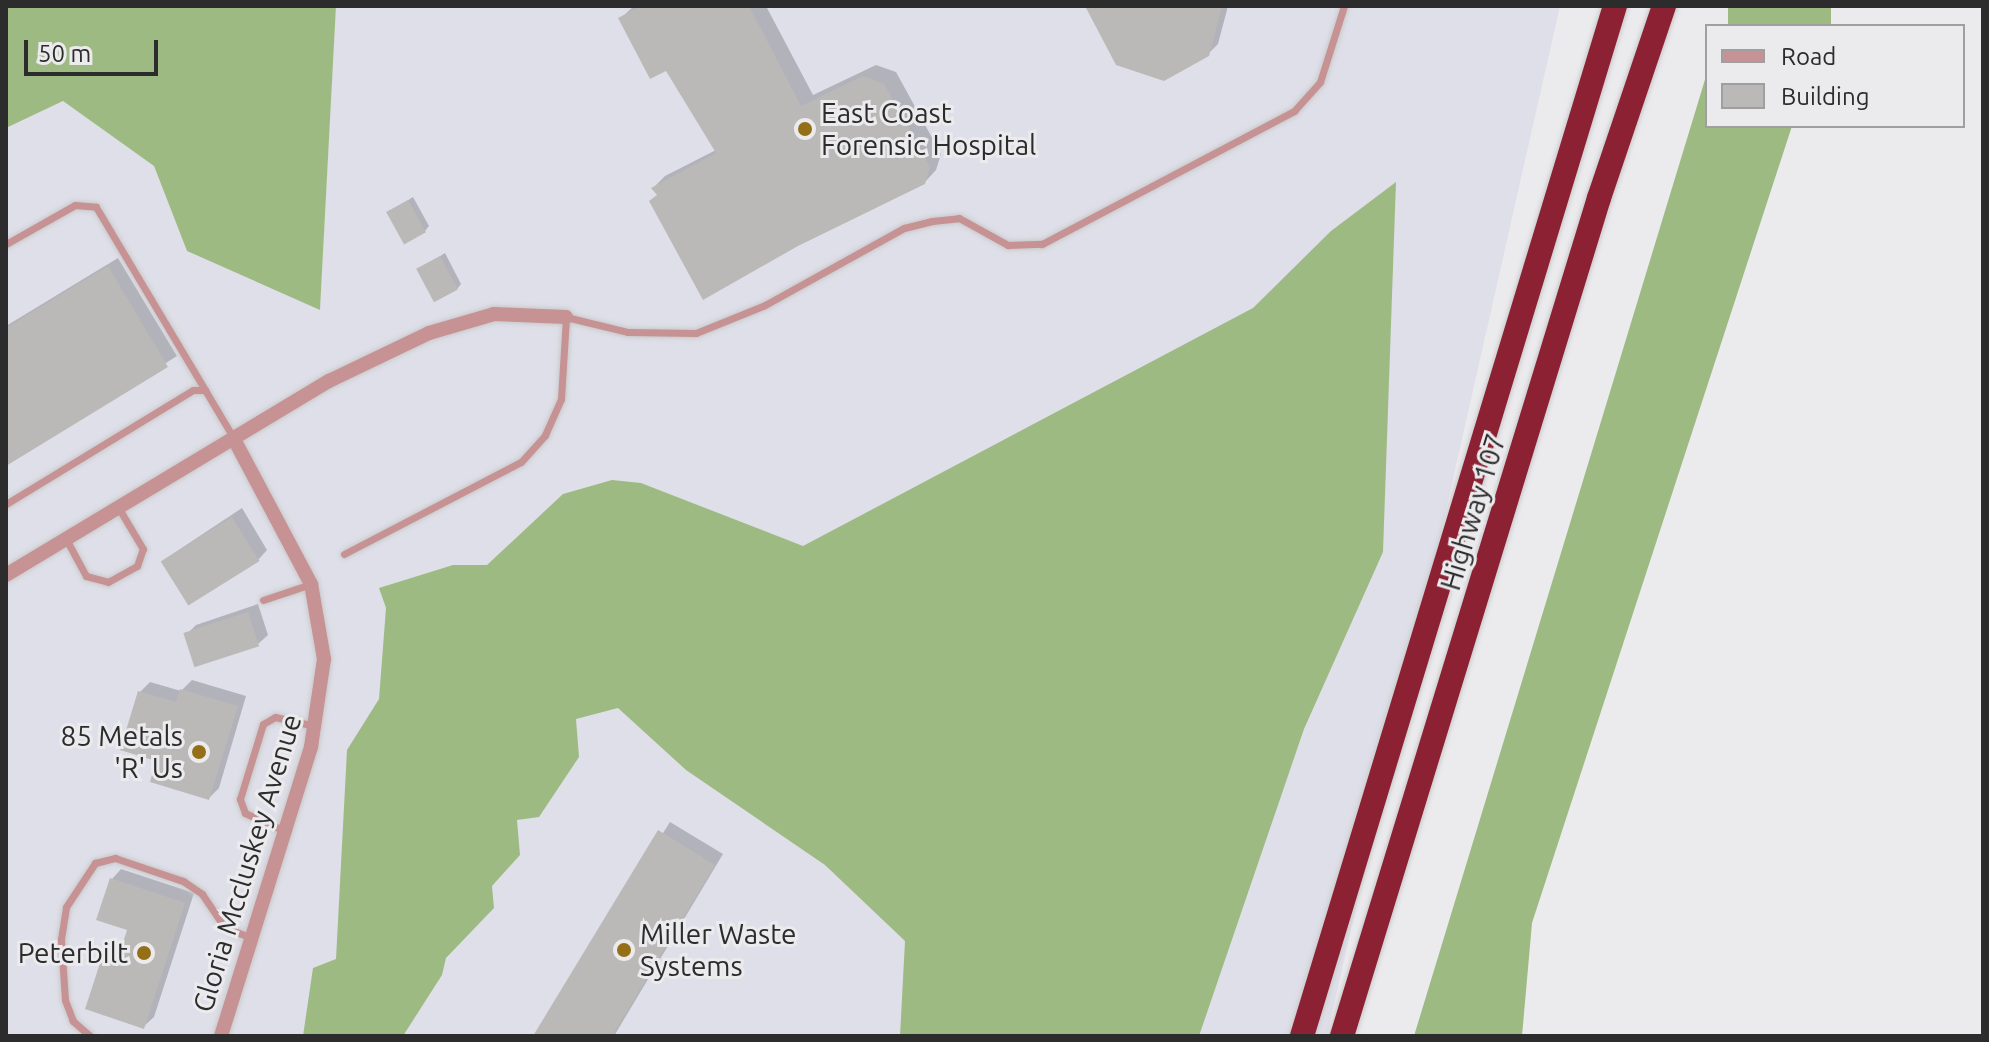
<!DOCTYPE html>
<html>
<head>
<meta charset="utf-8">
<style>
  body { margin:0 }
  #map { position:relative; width:1989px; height:1042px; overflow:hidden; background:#ebebee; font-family:Ubuntu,sans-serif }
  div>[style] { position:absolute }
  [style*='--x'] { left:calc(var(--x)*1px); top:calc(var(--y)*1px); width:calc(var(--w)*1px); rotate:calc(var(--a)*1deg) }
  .built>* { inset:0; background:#dfdfe9 }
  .forest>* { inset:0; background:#9eba83; transform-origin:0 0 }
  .shadow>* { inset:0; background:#0003 }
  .building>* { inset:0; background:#bbb9b7; transform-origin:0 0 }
  .roads { filter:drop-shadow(0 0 2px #c9c9cb) drop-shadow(0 0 2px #c9c9cb) }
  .service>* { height:7px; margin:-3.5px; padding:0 3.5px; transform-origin:3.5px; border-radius:3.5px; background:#c69293 }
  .minor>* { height:14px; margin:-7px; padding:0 7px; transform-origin:7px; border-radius:7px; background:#c69293 }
  .motorway>* { height:24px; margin:-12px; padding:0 12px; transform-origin:12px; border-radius:12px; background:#8b2132 }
  .dots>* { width:22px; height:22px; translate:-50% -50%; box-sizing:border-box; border:4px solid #ebebee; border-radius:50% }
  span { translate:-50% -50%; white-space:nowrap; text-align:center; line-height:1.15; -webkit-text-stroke:6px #ebebee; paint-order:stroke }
  .poi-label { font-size:28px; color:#2c2c2d }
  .left { translate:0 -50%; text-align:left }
  .right { translate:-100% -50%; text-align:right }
  .street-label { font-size:28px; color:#2c2c2d }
  .frame { position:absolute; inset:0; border:8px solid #2c2c2d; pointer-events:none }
  .legend { position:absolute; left:1705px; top:24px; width:260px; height:104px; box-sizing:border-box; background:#ebebee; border:2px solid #9f9fa1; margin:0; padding:10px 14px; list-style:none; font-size:24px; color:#2c2c2d }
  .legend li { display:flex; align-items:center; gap:16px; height:40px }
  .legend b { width:40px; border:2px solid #9f9fa1 }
  .scale { position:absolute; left:24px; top:40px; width:134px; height:36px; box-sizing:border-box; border:4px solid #2c2c2d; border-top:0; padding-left:10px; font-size:24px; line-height:28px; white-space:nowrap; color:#2c2c2d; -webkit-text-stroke:6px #ebebee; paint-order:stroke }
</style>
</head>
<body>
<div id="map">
  <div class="built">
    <div style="clip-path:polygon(336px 6px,1560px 6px,1327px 1036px,6px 1036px,6px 128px,63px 101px,154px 166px,187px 251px,320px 309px)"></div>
  </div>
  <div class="forest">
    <div style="clip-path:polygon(6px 6px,336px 6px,320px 310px,187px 251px,154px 166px,63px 101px,6px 128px)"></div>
    <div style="left:1728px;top:6px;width:103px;height:21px"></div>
    <div style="clip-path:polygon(1707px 73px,1707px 126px,1792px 126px,1532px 923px,1522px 1036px,1414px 1036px)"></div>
    <div style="clip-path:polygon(1396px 182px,1383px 552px,1304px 729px,1199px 1036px,900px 1036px,905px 941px,825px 865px,686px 770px,618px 708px,576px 719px,579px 757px,539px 817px,517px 820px,520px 855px,492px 886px,494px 908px,446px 958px,442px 975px,403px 1036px,303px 1036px,313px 968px,336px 959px,347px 750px,379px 699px,386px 608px,379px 588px,453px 565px,487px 565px,563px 494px,612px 480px,641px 483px,803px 546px,1253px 308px,1331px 231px)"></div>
  </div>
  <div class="shadow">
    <div style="clip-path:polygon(766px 6px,813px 95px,876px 65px,896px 72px,941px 154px,936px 170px,924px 183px,659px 194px,653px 188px,665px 176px,716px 150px,667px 68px,621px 18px,634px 6px)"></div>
    <div style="clip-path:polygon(1087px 6px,1228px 6px,1218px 44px,1208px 54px)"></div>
    <div style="clip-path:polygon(413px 197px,429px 226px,425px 231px,388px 213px)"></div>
    <div style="clip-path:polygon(445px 253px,461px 284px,457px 289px,418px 270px)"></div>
    <div style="clip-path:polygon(118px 258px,177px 356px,6px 464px,6px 326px)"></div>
    <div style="clip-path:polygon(242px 508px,267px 550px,258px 560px,162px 561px)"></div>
    <div style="clip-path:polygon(258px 604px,268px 635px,258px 644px,186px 635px,196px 625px)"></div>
    <div style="clip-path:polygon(192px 680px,246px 696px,219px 788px,209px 798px,159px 760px,140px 692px,150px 682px,181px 691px)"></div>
    <div style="clip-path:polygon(670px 822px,723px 854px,614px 1036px,535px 1036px)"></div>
    <div style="clip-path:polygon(121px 869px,194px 893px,154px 1017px,144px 1026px,106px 952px,116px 942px,124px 945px,130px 928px,112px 879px)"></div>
  </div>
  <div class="building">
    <div style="clip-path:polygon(641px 6px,749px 6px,801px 106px,863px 76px,884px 84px,930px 167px,925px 184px,798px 246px,703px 300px,649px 201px,657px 195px,651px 188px,716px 153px,666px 71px,650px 79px,618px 18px)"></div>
    <div style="clip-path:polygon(1085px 6px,1222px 6px,1209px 56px,1164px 81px,1116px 65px)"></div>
    <div style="left:408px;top:200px;width:37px;height:25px;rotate:61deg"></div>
    <div style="left:440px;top:256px;width:38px;height:27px;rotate:62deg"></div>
    <div style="clip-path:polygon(108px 266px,168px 367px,6px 466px,6px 328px)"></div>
    <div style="left:232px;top:517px;width:52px;height:84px;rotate:58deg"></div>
    <div style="left:248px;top:612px;width:36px;height:68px;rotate:72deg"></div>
    <div style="clip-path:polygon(180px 689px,238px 706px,209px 800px,150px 782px,156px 761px,120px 750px,138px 691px,176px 702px)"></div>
    <div style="clip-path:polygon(658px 830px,715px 865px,612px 1036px,533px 1036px)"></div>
    <div style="clip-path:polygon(110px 878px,185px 903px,144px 1029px,85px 1009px,104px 951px,119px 955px,127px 930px,96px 920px)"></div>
  </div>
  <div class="roads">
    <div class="service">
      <div style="--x:6;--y:244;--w:79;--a:-29.5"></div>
      <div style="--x:75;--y:205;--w:21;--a:5"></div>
      <div style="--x:96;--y:207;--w:213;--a:59.2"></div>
      <div style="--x:6;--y:504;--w:219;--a:-31.4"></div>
      <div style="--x:193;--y:390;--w:12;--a:0"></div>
      <div style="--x:205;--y:390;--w:55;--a:59.2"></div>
      <div style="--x:66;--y:539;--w:42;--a:61.6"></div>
      <div style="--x:86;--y:576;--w:23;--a:15"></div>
      <div style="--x:108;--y:582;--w:33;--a:-29"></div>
      <div style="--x:137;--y:566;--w:18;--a:-71"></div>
      <div style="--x:143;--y:549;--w:49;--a:-120.8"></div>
      <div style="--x:344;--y:554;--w:199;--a:-27.5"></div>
      <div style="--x:521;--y:462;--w:36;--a:-48"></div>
      <div style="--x:545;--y:435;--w:39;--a:-66"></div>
      <div style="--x:561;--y:399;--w:82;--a:-86.5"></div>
      <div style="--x:566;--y:317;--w:64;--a:13.6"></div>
      <div style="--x:628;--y:332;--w:68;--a:0.8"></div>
      <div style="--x:696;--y:333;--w:74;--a:-22.1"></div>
      <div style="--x:765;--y:305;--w:159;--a:-29"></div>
      <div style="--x:904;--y:228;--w:29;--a:-14"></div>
      <div style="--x:932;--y:221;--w:27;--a:-6"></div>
      <div style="--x:959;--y:218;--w:56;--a:28.9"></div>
      <div style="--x:1008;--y:245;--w:34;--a:-2"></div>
      <div style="--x:1042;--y:244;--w:285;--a:-27.8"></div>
      <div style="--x:1294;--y:111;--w:39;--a:-48"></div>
      <div style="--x:1320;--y:82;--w:80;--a:-72.5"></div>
      <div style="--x:263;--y:600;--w:51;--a:-18.4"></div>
      <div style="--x:285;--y:831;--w:44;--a:-155.8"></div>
      <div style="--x:245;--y:813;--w:15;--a:-110"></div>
      <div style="--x:240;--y:799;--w:78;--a:-73"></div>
      <div style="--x:263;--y:724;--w:14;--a:-30"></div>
      <div style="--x:275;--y:717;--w:41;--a:12.7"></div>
      <div style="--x:90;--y:1036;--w:23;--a:-139"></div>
      <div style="--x:73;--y:1021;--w:22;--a:-111"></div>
      <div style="--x:65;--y:1000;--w:61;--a:-93.8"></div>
      <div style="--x:61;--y:939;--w:32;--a:-81"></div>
      <div style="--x:66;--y:907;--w:53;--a:-56.6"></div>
      <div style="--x:95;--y:863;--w:21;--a:-14"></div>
      <div style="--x:115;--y:858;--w:72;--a:18.7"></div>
      <div style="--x:183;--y:881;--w:23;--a:34"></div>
      <div style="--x:202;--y:894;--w:40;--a:56"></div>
      <div style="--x:224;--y:927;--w:29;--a:22"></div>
    </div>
    <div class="minor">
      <div style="--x:6;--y:575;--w:377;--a:-31"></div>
      <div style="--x:329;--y:381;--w:111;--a:-25.6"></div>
      <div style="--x:429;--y:333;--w:68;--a:-16.3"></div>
      <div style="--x:494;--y:314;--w:72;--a:2.4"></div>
      <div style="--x:221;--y:1036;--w:303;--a:-72.7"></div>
      <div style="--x:311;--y:747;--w:89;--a:-81.6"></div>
      <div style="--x:324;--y:659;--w:76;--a:-99.8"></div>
      <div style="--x:311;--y:584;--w:166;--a:-118"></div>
    </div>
    <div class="motorway">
      <div style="--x:1302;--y:1036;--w:1077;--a:-73.1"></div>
      <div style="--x:1342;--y:1036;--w:877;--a:-72.95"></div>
      <div style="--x:1599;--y:198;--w:203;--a:-71.3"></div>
    </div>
  </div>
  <div class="dots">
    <div style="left:805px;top:129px;background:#956f18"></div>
    <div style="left:199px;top:752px;background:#956f18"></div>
    <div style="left:624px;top:950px;background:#956f18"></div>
    <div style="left:144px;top:953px;background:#956f18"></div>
  </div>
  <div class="poi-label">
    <span class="left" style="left:821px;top:129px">East Coast<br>Forensic Hospital</span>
    <span class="right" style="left:183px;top:752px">85 Metals<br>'R' Us</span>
    <span class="left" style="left:640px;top:950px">Miller Waste<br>Systems</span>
    <span class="right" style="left:128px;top:953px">Peterbilt</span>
  </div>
  <div class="street-label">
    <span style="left:1473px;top:512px;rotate:-73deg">Highway 107</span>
    <span style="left:247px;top:863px;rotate:-73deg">Gloria Mccluskey Avenue</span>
  </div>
  <div class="frame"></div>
  <ul class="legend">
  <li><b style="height:10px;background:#c69293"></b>Road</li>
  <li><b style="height:22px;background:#bbb9b7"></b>Building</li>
  </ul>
  <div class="scale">50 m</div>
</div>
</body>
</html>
